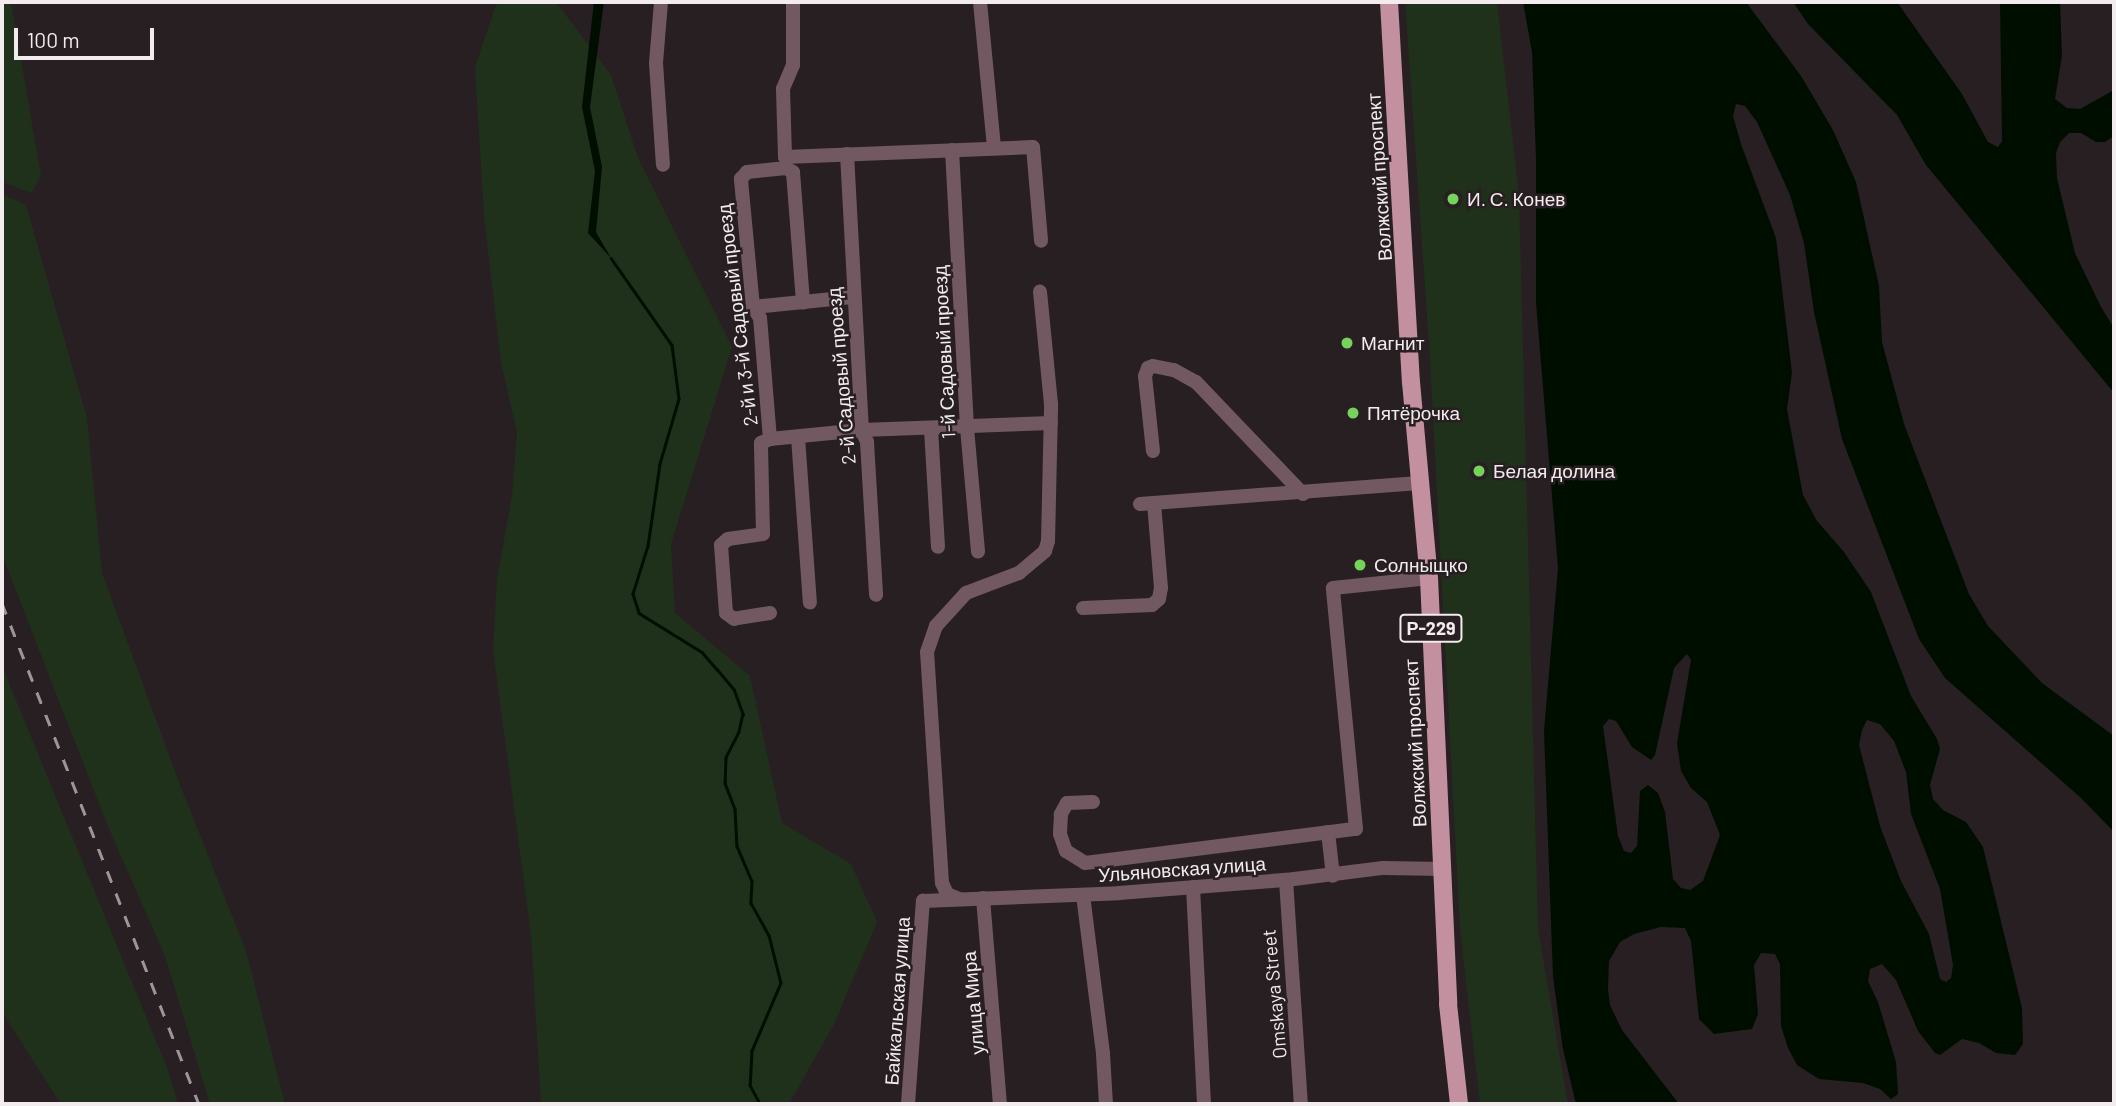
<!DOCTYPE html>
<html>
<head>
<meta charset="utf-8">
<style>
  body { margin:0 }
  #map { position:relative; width:2116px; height:1106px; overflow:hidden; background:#281f22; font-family:Barlow,sans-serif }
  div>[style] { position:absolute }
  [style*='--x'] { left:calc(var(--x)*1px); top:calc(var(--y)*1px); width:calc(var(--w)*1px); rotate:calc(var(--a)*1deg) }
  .green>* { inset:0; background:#1f311a }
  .water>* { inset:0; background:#000e00 }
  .stream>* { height:2.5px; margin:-1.25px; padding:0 1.25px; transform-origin:1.25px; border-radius:1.25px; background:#000e00 }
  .minor>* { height:14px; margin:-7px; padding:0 7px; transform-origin:7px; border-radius:7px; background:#725961 }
  .major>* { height:18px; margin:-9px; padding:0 9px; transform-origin:9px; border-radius:9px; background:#c390a0 }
  .rail>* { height:2.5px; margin-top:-1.25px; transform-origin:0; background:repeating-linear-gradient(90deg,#9d9698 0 12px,transparent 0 24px) }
  .dots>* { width:19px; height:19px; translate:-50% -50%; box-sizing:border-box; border:4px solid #281f22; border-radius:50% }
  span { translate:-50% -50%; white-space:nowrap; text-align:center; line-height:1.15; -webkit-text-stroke:5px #281f22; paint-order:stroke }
  .shield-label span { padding:2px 5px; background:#281f22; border:2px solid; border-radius:5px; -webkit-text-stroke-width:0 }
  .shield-label { font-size:18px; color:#f3ecee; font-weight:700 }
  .street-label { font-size:19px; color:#f3ecee }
  .poi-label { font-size:19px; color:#f3ecee }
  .left { translate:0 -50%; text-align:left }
  .frame { position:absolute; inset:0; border:4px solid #f3ecee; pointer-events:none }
  .scale { position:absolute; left:14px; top:28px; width:140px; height:32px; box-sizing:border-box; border:4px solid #f3ecee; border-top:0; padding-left:9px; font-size:21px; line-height:24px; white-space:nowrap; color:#f3ecee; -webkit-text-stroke:5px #281f22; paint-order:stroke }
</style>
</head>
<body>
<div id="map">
  <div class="green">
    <div style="clip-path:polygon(2px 2px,11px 2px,41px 176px,31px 193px,2px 182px)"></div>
    <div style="clip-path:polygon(497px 2px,556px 2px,611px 75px,638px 158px,732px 347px,671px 544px,675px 613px,750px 676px,782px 823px,851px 864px,877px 922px,834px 1024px,789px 1104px,541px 1104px,531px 935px,493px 650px,497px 579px,512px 496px,517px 433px,501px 362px,484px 217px,475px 67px)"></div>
    <div style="clip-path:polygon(1405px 2px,1497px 2px,1519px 195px,1538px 929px,1568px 1104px,1480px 1104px,1460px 929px,1430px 359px)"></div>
    <div style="clip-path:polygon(2px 194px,26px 205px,87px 418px,102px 573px,180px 785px,246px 951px,285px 1104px,210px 1104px,165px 956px,109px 829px,2px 555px)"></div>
    <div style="clip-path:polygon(2px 666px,168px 1070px,178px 1104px,61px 1104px,2px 1012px)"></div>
  </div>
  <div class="water">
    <div style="clip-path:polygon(594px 2px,604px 2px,590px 107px,602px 167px,596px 232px,611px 258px,588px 233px,595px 171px,582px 107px)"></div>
    <div style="clip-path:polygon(evenodd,1523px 2px,1746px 2px,1801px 76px,1833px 130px,1856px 182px,1879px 286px,1882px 342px,1904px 424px,1969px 594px,1988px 626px,2042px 683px,2114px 736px,2114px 832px,2081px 798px,1945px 678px,1919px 639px,1842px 439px,1814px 312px,1804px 243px,1790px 195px,1757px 122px,1745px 106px,1736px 104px,1733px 116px,1741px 144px,1776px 238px,1792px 373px,1787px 409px,1803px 495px,1817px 521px,1844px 552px,1871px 592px,1911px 696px,1937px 739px,1940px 749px,1930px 785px,1933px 799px,1943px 810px,1966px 822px,1983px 847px,2022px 1008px,2023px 1044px,2015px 1055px,1996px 1053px,1979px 1043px,1962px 1039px,1940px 1055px,1935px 1053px,1918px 1031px,1896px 980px,1882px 964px,1870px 969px,1868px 981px,1878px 1002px,1896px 1062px,1898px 1094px,1891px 1099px,1880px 1089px,1863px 1083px,1819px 1079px,1797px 1065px,1788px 1048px,1781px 1026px,1780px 964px,1775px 954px,1761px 953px,1754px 965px,1758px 1014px,1752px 1029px,1714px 1034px,1699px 1019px,1691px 941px,1685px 928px,1661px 927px,1634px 934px,1620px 942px,1609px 961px,1608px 990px,1610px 1005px,1622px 1030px,1679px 1104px,1576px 1104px,1563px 1049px,1553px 977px,1544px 731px,1558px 568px,1536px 303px,1536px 159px,1532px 52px,1523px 2px,1687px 654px,1691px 660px,1677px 743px,1681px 771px,1691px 788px,1707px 802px,1720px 835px,1703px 881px,1690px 890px,1681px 888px,1673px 879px,1665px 812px,1658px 793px,1648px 785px,1640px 791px,1637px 846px,1631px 853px,1624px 851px,1618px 836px,1603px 726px,1609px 719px,1616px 721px,1632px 747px,1651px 760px,1655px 755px,1674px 668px,1687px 654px,1523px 2px,1867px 720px,1880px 724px,1894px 741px,1906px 772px,1911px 814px,1940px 889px,1953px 965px,1951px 978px,1946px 982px,1940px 979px,1929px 934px,1901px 881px,1880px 826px,1859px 745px,1862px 730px,1867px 720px)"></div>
    <div style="clip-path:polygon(1793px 2px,1897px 2px,1962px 94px,1988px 142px,1998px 147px,2002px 141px,2000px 2px,2060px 2px,2062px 55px,2055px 99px,2067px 108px,2080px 109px,2114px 90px,2114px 136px,2105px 142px,2096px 142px,2081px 133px,2069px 133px,2060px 142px,2056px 153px,2057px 178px,2075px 253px,2101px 307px,2114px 328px,2114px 393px,1926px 165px,1897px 115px,1808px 24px)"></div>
  </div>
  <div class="stream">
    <div style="--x:611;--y:258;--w:106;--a:55"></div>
    <div style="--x:672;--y:345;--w:54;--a:82.6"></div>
    <div style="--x:679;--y:399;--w:68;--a:106.3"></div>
    <div style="--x:660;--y:464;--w:83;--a:98.3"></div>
    <div style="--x:648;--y:546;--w:50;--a:107.4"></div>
    <div style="--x:633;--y:594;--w:20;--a:72"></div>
    <div style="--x:639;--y:613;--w:74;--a:31.8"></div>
    <div style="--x:702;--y:652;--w:23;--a:49"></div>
    <div style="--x:717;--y:669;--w:26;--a:50"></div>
    <div style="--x:734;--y:689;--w:27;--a:70"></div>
    <div style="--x:743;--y:714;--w:18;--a:103"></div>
    <div style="--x:739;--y:732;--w:29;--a:117"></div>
    <div style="--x:726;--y:758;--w:25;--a:92"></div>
    <div style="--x:725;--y:783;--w:28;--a:69"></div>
    <div style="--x:735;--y:809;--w:37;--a:87"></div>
    <div style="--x:737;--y:846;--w:38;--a:67"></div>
    <div style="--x:752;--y:881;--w:22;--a:93"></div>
    <div style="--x:751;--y:903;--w:37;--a:61"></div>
    <div style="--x:769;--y:935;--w:49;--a:76"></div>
    <div style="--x:781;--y:983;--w:74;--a:113.1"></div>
    <div style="--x:752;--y:1051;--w:34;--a:93"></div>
    <div style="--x:750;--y:1085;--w:21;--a:62"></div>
  </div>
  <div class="minor">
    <div style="--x:661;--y:2;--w:61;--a:94.7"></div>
    <div style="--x:656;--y:63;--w:102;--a:86.1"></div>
    <div style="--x:793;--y:2;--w:63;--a:90"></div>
    <div style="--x:793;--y:65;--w:26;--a:113"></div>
    <div style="--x:783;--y:89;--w:68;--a:88.3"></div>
    <div style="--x:785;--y:157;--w:248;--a:-2.3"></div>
    <div style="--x:1033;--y:147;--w:94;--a:85.1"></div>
    <div style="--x:980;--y:2;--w:147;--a:84.5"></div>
    <div style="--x:952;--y:150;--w:278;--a:86.9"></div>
    <div style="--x:967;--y:428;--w:124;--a:84.9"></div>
    <div style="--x:847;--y:154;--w:276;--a:86.9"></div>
    <div style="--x:862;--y:430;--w:13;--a:67"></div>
    <div style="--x:867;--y:442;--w:153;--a:86.6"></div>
    <div style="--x:753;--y:307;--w:100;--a:-5.7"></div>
    <div style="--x:931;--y:429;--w:118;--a:86.6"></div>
    <div style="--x:798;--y:437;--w:166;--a:85.9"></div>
    <div style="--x:770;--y:439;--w:121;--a:-94.7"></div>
    <div style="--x:760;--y:318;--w:13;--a:-122"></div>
    <div style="--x:753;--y:307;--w:129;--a:-95.4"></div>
    <div style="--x:741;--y:179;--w:9;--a:-49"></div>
    <div style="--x:747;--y:172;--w:39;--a:-6"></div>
    <div style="--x:786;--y:168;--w:8;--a:30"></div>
    <div style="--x:793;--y:172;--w:131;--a:85.6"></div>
    <div style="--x:1153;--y:451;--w:75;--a:-96.1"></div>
    <div style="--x:1145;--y:376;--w:9;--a:-69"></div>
    <div style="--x:1148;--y:368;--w:5;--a:-22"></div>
    <div style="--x:1153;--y:366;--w:21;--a:11"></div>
    <div style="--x:1174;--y:370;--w:25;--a:29"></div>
    <div style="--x:1196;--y:382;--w:155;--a:46.3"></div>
    <div style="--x:1140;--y:504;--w:283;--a:-4.3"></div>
    <div style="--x:1083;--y:608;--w:69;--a:-2.5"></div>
    <div style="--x:1152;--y:605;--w:9;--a:-41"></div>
    <div style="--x:1159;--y:599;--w:11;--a:-80"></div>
    <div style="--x:1161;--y:588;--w:85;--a:-94.7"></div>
    <div style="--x:770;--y:613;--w:36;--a:171"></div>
    <div style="--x:734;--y:619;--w:10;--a:-143"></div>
    <div style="--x:726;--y:613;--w:68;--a:-94.2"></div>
    <div style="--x:721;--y:545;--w:9;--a:-41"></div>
    <div style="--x:728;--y:539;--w:35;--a:-8"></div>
    <div style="--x:763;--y:534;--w:91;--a:-91.3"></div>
    <div style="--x:761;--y:443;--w:10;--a:-24"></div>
    <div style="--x:770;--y:439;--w:92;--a:-5.6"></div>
    <div style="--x:862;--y:430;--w:189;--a:-2.1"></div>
    <div style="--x:1093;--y:802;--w:26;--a:178"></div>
    <div style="--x:1067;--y:803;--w:13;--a:119"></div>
    <div style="--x:1061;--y:814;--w:20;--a:93"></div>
    <div style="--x:1060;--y:834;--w:18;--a:71"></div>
    <div style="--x:1066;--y:851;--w:22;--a:32"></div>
    <div style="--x:1085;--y:863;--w:273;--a:-7.2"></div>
    <div style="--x:1356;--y:829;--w:242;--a:-95.5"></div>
    <div style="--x:1333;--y:588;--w:97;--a:-5.9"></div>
    <div style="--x:1328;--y:832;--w:44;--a:83.5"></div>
    <div style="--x:1286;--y:880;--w:225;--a:86.2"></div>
    <div style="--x:1193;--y:887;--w:217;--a:87.1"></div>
    <div style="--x:1083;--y:895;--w:160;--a:82.8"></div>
    <div style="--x:1103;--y:1054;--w:50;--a:86.6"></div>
    <div style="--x:983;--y:898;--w:207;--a:85.3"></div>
    <div style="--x:959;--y:899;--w:13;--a:-157"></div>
    <div style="--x:947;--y:894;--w:12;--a:-114"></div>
    <div style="--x:942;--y:883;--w:231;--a:-93.7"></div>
    <div style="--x:927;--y:652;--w:28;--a:-71"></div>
    <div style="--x:936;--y:626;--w:45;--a:-47.7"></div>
    <div style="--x:966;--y:593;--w:57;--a:-20.7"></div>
    <div style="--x:1019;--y:573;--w:34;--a:-40"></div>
    <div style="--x:1045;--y:551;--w:10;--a:-73"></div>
    <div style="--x:1048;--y:541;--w:137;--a:-88.7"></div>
    <div style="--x:1051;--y:404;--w:113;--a:-95.6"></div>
    <div style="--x:908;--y:1104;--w:204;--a:-85.8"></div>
    <div style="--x:923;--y:901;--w:196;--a:-2.3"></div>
    <div style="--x:1119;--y:893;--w:168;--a:-4.5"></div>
    <div style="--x:1286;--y:880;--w:98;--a:-7.1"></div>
    <div style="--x:1383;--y:868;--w:60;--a:1"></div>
  </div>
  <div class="major">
    <div style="--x:1389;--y:2;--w:381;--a:86.7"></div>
    <div style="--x:1411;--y:382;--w:197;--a:84.8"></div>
    <div style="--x:1429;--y:578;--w:426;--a:87.4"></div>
    <div style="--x:1448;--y:1004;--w:101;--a:83.7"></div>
  </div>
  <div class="rail">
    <div style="--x:2;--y:603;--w:538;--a:68.53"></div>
  </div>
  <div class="dots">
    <div style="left:1453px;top:199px;background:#75d25b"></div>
    <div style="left:1347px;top:343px;background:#75d25b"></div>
    <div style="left:1353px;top:413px;background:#75d25b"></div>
    <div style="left:1479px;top:471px;background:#75d25b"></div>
    <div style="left:1360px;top:565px;background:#75d25b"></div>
  </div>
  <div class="shield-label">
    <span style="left:1431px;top:628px">Р-229</span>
  </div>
  <div class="street-label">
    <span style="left:1379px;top:177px;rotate:-94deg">Волжский проспект</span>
    <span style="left:737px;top:315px;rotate:-97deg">2-й и 3-й Садовый проезд</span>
    <span style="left:944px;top:352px;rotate:-93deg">1-й Садовый проезд</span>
    <span style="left:841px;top:376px;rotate:-95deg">2-й Садовый проезд</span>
    <span style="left:1415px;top:743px;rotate:-93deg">Волжский проспект</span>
    <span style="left:1182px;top:869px;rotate:-4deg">Ульяновская улица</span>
    <span style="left:1274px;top:994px;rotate:-95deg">Omskaya Street</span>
    <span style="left:897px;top:1001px;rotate:-86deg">Байкальская улица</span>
    <span style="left:973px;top:1003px;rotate:-95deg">улица Мира</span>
  </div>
  <div class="poi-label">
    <span class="left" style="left:1467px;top:199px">И. С. Конев</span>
    <span class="left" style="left:1361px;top:343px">Магнит</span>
    <span class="left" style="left:1367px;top:413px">Пятёрочка</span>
    <span class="left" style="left:1493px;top:471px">Белая долина</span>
    <span class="left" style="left:1374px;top:565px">Солныщко</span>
  </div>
  <div class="frame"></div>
  <div class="scale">100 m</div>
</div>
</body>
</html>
